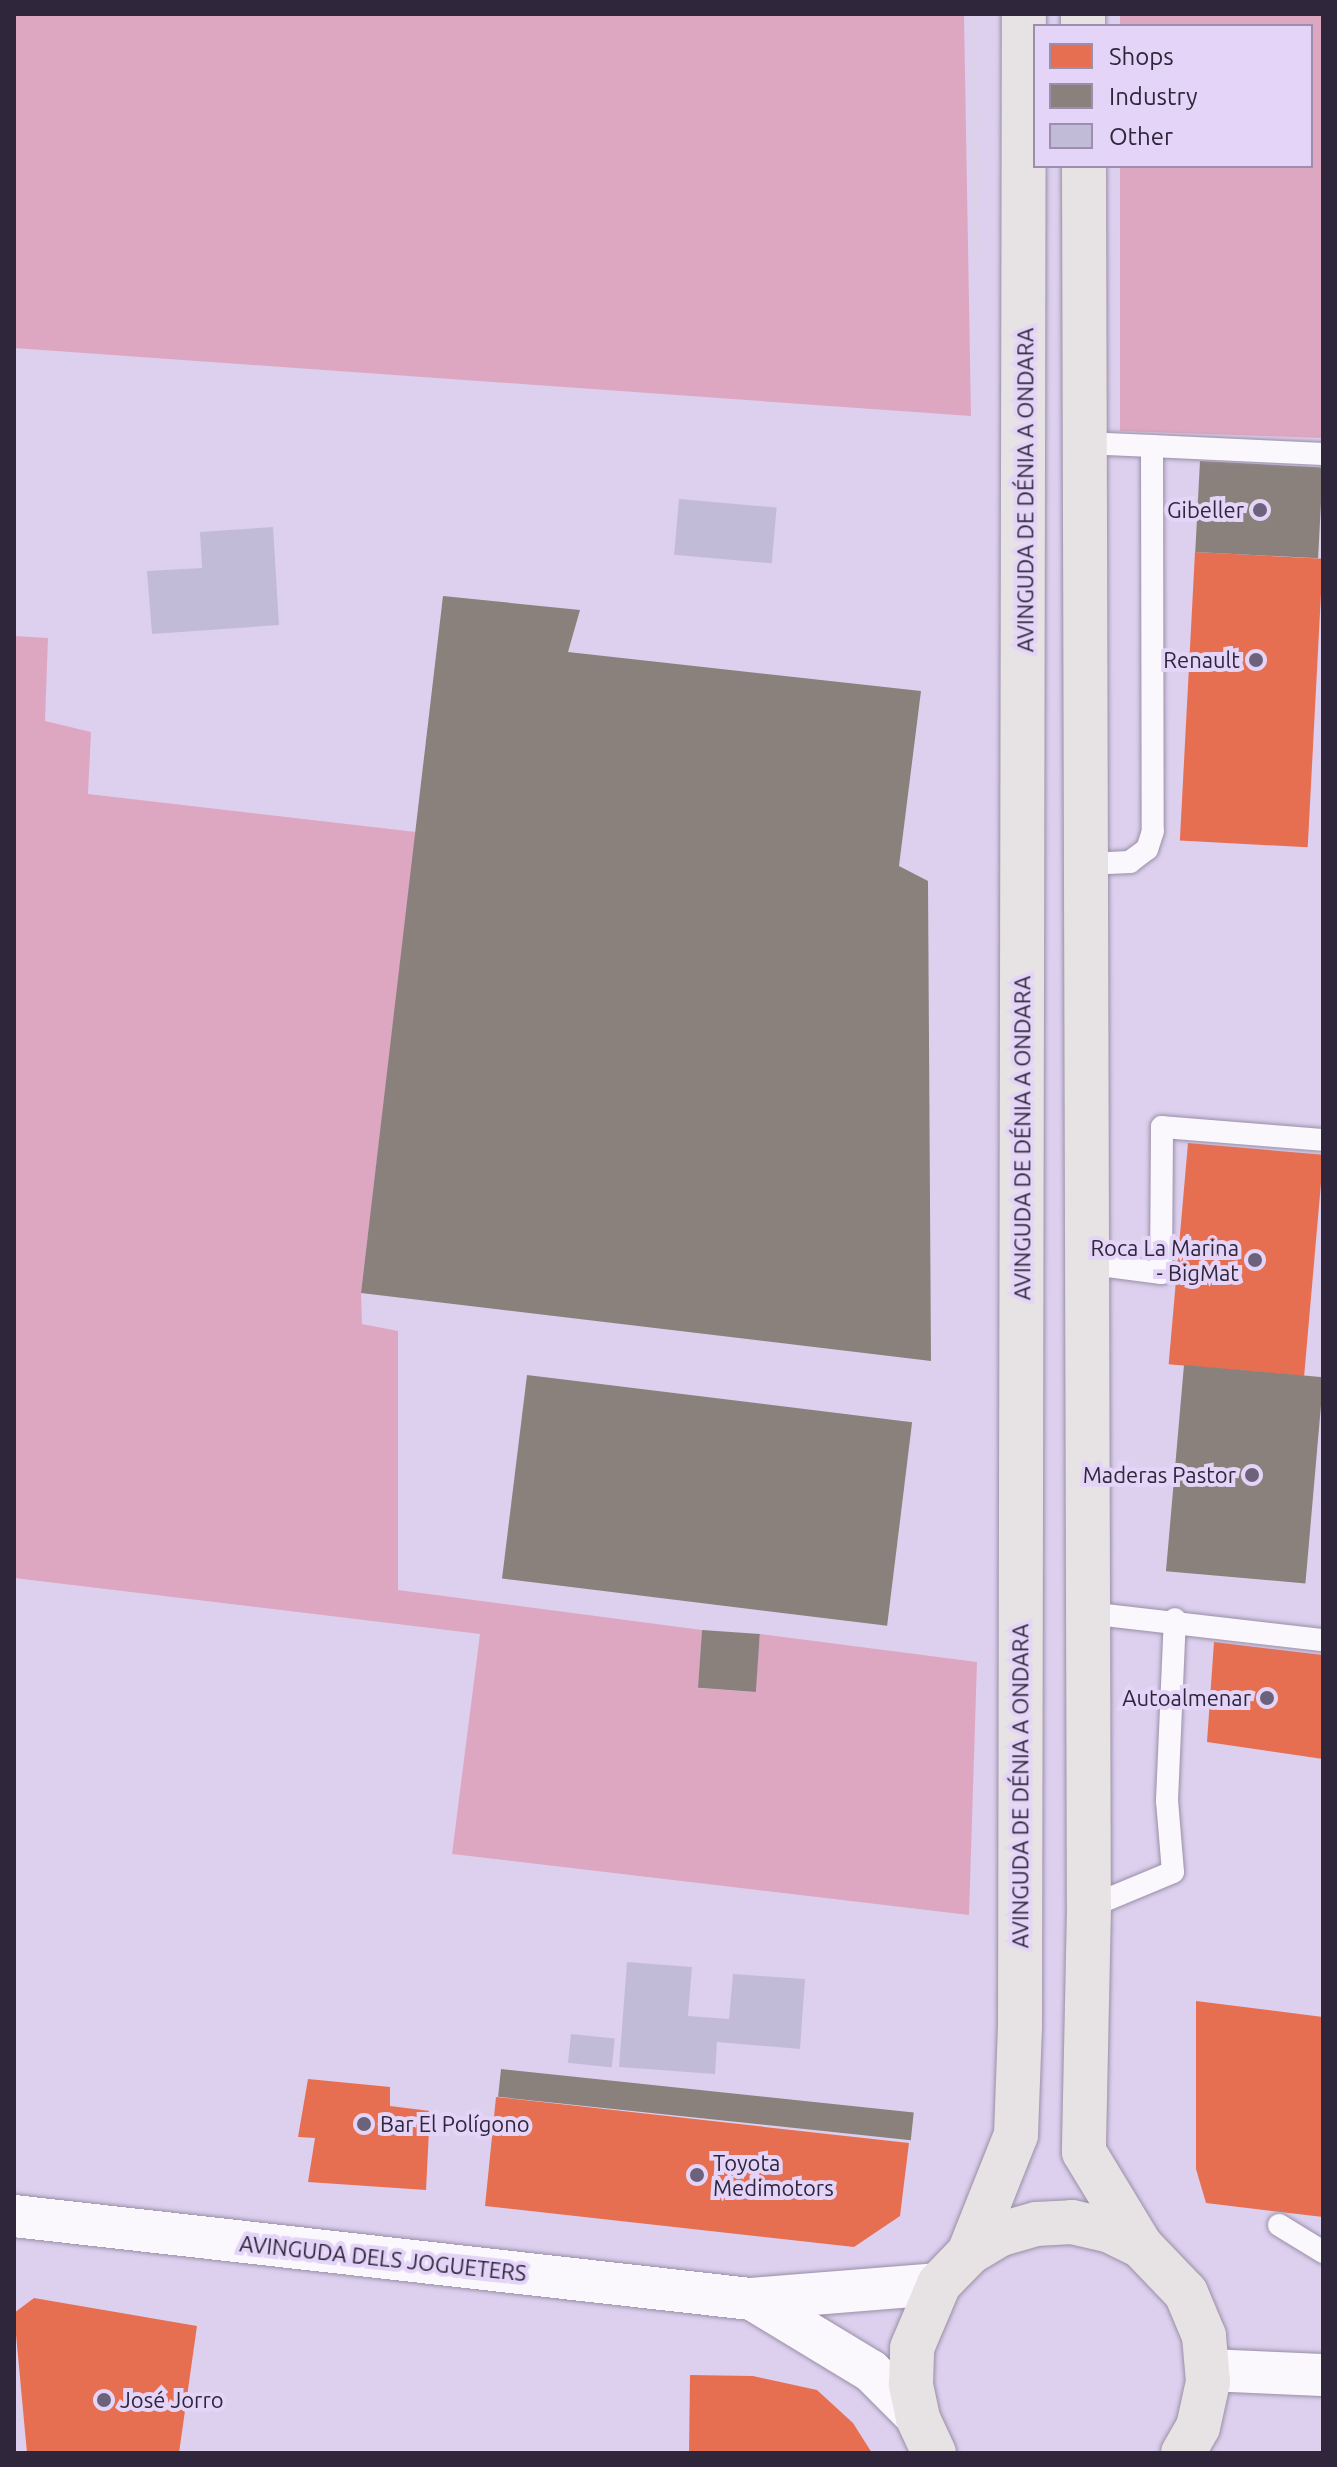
<!DOCTYPE html>
<html>
<head>
<meta charset="utf-8">
<style>
  body { margin:0 }
  #map { position:relative; width:1337px; height:2467px; overflow:hidden; background:#ddd0ef; font-family:Ubuntu,sans-serif }
  div>[style] { position:absolute }
  [style*='--x'] { left:calc(var(--x)*1px); top:calc(var(--y)*1px); width:calc(var(--w)*1px); rotate:calc(var(--a)*1deg) }
  .green>* { inset:0; background:#dea7c1 }
  .shops>* { inset:0; background:#e76f51; transform-origin:0 0 }
  .industry>* { inset:0; background:#8a817c; transform-origin:0 0 }
  .building>* { inset:0; background:#c2bbd8; transform-origin:0 0 }
  .path>* { height:5px; margin-top:-2.5px; transform-origin:0; background:repeating-linear-gradient(90deg,#d9d4de 0 4px,transparent 0 10px) }
  .roads { filter:drop-shadow(0 0 2px #998fa6) drop-shadow(0 0 2px #998fa6) }
  .service>* { height:22px; margin:-11px; padding:0 11px; transform-origin:11px; border-radius:11px; background:#faf8fd }
  .minor>* { height:42px; margin:-21px; padding:0 21px; transform-origin:21px; border-radius:21px; background:#faf8fd }
  .primary>* { height:44px; margin:-22px; padding:0 22px; transform-origin:22px; border-radius:22px; background:#e7e2e3 }
  .dots>* { width:22px; height:22px; translate:-50% -50%; box-sizing:border-box; border:4px solid #e4d5f8; border-radius:50% }
  span { translate:-50% -50%; white-space:nowrap; text-align:center; line-height:1.15; -webkit-text-stroke:8px #e4d5f8; paint-order:stroke }
  .street-label { font-size:22px; color:#30263c }
  .poi-label { font-size:22px; color:#30263c }
  .right { translate:-100% -50%; text-align:right }
  .left { translate:0 -50%; text-align:left }
  .frame { position:absolute; inset:0; border:16px solid #30263c; pointer-events:none }
  .legend { position:absolute; left:1033px; top:24px; width:280px; height:144px; box-sizing:border-box; background:#e4d5f8; border:2px solid #9c8fad; margin:0; padding:10px 14px; list-style:none; font-size:24px; color:#30263c }
  .legend li { display:flex; align-items:center; gap:16px; height:40px }
  .legend b { width:40px; border:2px solid #9c8fad }
</style>
</head>
<body>
<div id="map">
  <div class="green">
    <div style="clip-path:polygon(14px 14px,964px 14px,971px 416px,14px 348px)"></div>
    <div style="clip-path:polygon(1120px 14px,1323px 14px,1323px 438px,1120px 431px,1120px 166px,1311px 166px,1311px 26px,1120px 26px)"></div>
    <div style="clip-path:polygon(14px 636px,48px 638px,45px 721px,91px 732px,88px 794px,416px 832px,361px 1293px,362px 1324px,398px 1331px,398px 1590px,702px 1630px,698px 1688px,755px 1692px,760px 1634px,977px 1662px,969px 1915px,452px 1854px,480px 1634px,14px 1578px)"></div>
  </div>
  <div class="shops">
    <div style="left:1195px;top:552px;width:128px;height:289px;rotate:3deg"></div>
    <div style="left:1188px;top:1143px;width:136px;height:222px;rotate:5deg"></div>
    <div style="clip-path:polygon(1214px 1642px,1323px 1655px,1323px 1759px,1207px 1742px)"></div>
    <div style="clip-path:polygon(1196px 2001px,1323px 2017px,1323px 2217px,1206px 2203px,1196px 2169px)"></div>
    <div style="clip-path:polygon(308px 2079px,390px 2087px,390px 2106px,430px 2111px,426px 2190px,308px 2182px,315px 2138px,298px 2137px)"></div>
    <div style="clip-path:polygon(496px 2097px,909px 2143px,900px 2216px,854px 2247px,485px 2206px)"></div>
    <div style="clip-path:polygon(34px 2298px,197px 2326px,179px 2453px,27px 2453px,14px 2313px)"></div>
    <div style="clip-path:polygon(690px 2375px,753px 2376px,817px 2390px,853px 2423px,872px 2453px,689px 2453px)"></div>
  </div>
  <div class="industry">
    <div style="left:1200px;top:461px;width:123px;height:91px;rotate:3deg"></div>
    <div style="clip-path:polygon(443px 596px,580px 610px,568px 652px,921px 691px,899px 866px,928px 881px,931px 1361px,361px 1293px)"></div>
    <div style="left:1184px;top:1365px;width:140px;height:207px;rotate:5deg"></div>
    <div style="left:527px;top:1375px;width:388px;height:205px;rotate:7deg"></div>
    <div style="left:702px;top:1630px;width:58px;height:58px;rotate:4deg"></div>
    <div style="left:501px;top:2069px;width:415px;height:28px;rotate:6deg"></div>
  </div>
  <div class="building">
    <div style="left:679px;top:499px;width:98px;height:56px;rotate:5deg"></div>
    <div style="clip-path:polygon(273px 527px,279px 625px,152px 634px,147px 571px,202px 568px,200px 532px)"></div>
    <div style="clip-path:polygon(627px 1962px,692px 1967px,688px 2016px,729px 2019px,733px 1974px,805px 1979px,800px 2049px,717px 2042px,715px 2074px,619px 2067px)"></div>
    <div style="left:571px;top:2034px;width:44px;height:29px;rotate:6deg"></div>
  </div>
  <div class="path">
    <div style="--x:973;--y:14;--w:247;--a:89.3"></div>
  </div>
  <div class="roads">
    <div class="service">
      <div style="--x:1084;--y:443;--w:68;--a:2.5"></div>
      <div style="--x:1152;--y:446;--w:385;--a:89.9"></div>
      <div style="--x:1153;--y:831;--w:19;--a:108"></div>
      <div style="--x:1147;--y:849;--w:21;--a:143"></div>
      <div style="--x:1130;--y:862;--w:44;--a:177.4"></div>
      <div style="--x:1152;--y:446;--w:171;--a:2.7"></div>
      <div style="--x:1085;--y:1263;--w:77;--a:7.5"></div>
      <div style="--x:1161;--y:1273;--w:146;--a:-89.6"></div>
      <div style="--x:1162;--y:1127;--w:162;--a:4.6"></div>
      <div style="--x:1088;--y:1613;--w:237;--a:6.6"></div>
      <div style="--x:1089;--y:1907;--w:91;--a:-22.6"></div>
      <div style="--x:1173;--y:1872;--w:72;--a:-94.8"></div>
      <div style="--x:1167;--y:1800;--w:181;--a:-87.5"></div>
      <div style="--x:1279;--y:2225;--w:52;--a:31.5"></div>
    </div>
    <div class="minor">
      <div style="--x:14;--y:2216;--w:742;--a:6.43"></div>
      <div style="--x:751;--y:2299;--w:189;--a:-4.6"></div>
      <div style="--x:752;--y:2299;--w:139;--a:31.2"></div>
      <div style="--x:871;--y:2371;--w:66;--a:45"></div>
      <div style="--x:1207;--y:2370;--w:116;--a:2.5"></div>
    </div>
    <div class="primary">
      <div style="--x:1083;--y:14;--w:12;--a:90"></div>
      <div style="--x:1084;--y:166;--w:1741;--a:89.84"></div>
      <div style="--x:1089;--y:1907;--w:245;--a:91.2"></div>
      <div style="--x:1084;--y:2152;--w:110;--a:58.8"></div>
      <div style="--x:969;--y:2253;--w:127;--a:-68.3"></div>
      <div style="--x:1016;--y:2135;--w:108;--a:-87.9"></div>
      <div style="--x:1020;--y:2027;--w:2013;--a:-89.89"></div>
      <div style="--x:934;--y:2453;--w:38;--a:-115"></div>
      <div style="--x:918;--y:2418;--w:35;--a:-102"></div>
      <div style="--x:911;--y:2384;--w:36;--a:-88"></div>
      <div style="--x:912;--y:2348;--w:69;--a:-67.1"></div>
      <div style="--x:939;--y:2284;--w:43;--a:-45.9"></div>
      <div style="--x:969;--y:2253;--w:37;--a:-31"></div>
      <div style="--x:1001;--y:2234;--w:36;--a:-16"></div>
      <div style="--x:1036;--y:2224;--w:36;--a:-3"></div>
      <div style="--x:1072;--y:2222;--w:37;--a:13"></div>
      <div style="--x:1108;--y:2230;--w:37;--a:26"></div>
      <div style="--x:1141;--y:2246;--w:65;--a:46.2"></div>
      <div style="--x:1186;--y:2293;--w:47;--a:67.3"></div>
      <div style="--x:1204;--y:2336;--w:46;--a:85"></div>
      <div style="--x:1208;--y:2382;--w:46;--a:102.5"></div>
      <div style="--x:1198;--y:2427;--w:30;--a:120"></div>
    </div>
  </div>
  <div class="dots">
    <div style="left:1260px;top:510px;background:#6d627b"></div>
    <div style="left:1256px;top:660px;background:#6d627b"></div>
    <div style="left:1255px;top:1260px;background:#6d627b"></div>
    <div style="left:1252px;top:1475px;background:#6d627b"></div>
    <div style="left:1267px;top:1698px;background:#6d627b"></div>
    <div style="left:364px;top:2124px;background:#6d627b"></div>
    <div style="left:697px;top:2175px;background:#6d627b"></div>
    <div style="left:104px;top:2400px;background:#6d627b"></div>
  </div>
  <div class="street-label">
    <span style="left:1025px;top:490px;rotate:-90deg">AVINGUDA DE DÉNIA A ONDARA</span>
    <span style="left:1022px;top:1138px;rotate:-90deg">AVINGUDA DE DÉNIA A ONDARA</span>
    <span style="left:1020px;top:1786px;rotate:-90deg">AVINGUDA DE DÉNIA A ONDARA</span>
    <span style="left:383px;top:2258px;rotate:6deg">AVINGUDA DELS JOGUETERS</span>
  </div>
  <div class="poi-label">
    <span class="right" style="left:1244px;top:510px">Gibeller</span>
    <span class="right" style="left:1240px;top:660px">Renault</span>
    <span class="right" style="left:1239px;top:1260px">Roca La Marina<br>- BigMat</span>
    <span class="right" style="left:1236px;top:1475px">Maderas Pastor</span>
    <span class="right" style="left:1251px;top:1698px">Autoalmenar</span>
    <span class="left" style="left:380px;top:2124px">Bar El Polígono</span>
    <span class="left" style="left:713px;top:2175px">Toyota<br>Medimotors</span>
    <span class="left" style="left:120px;top:2400px">José Jorro</span>
  </div>
  <div class="frame"></div>
  <ul class="legend">
  <li><b style="height:22px;background:#e76f51"></b>Shops</li>
  <li><b style="height:22px;background:#8a817c"></b>Industry</li>
  <li><b style="height:22px;background:#c2bbd8"></b>Other</li>
  </ul>
</div>
</body>
</html>
